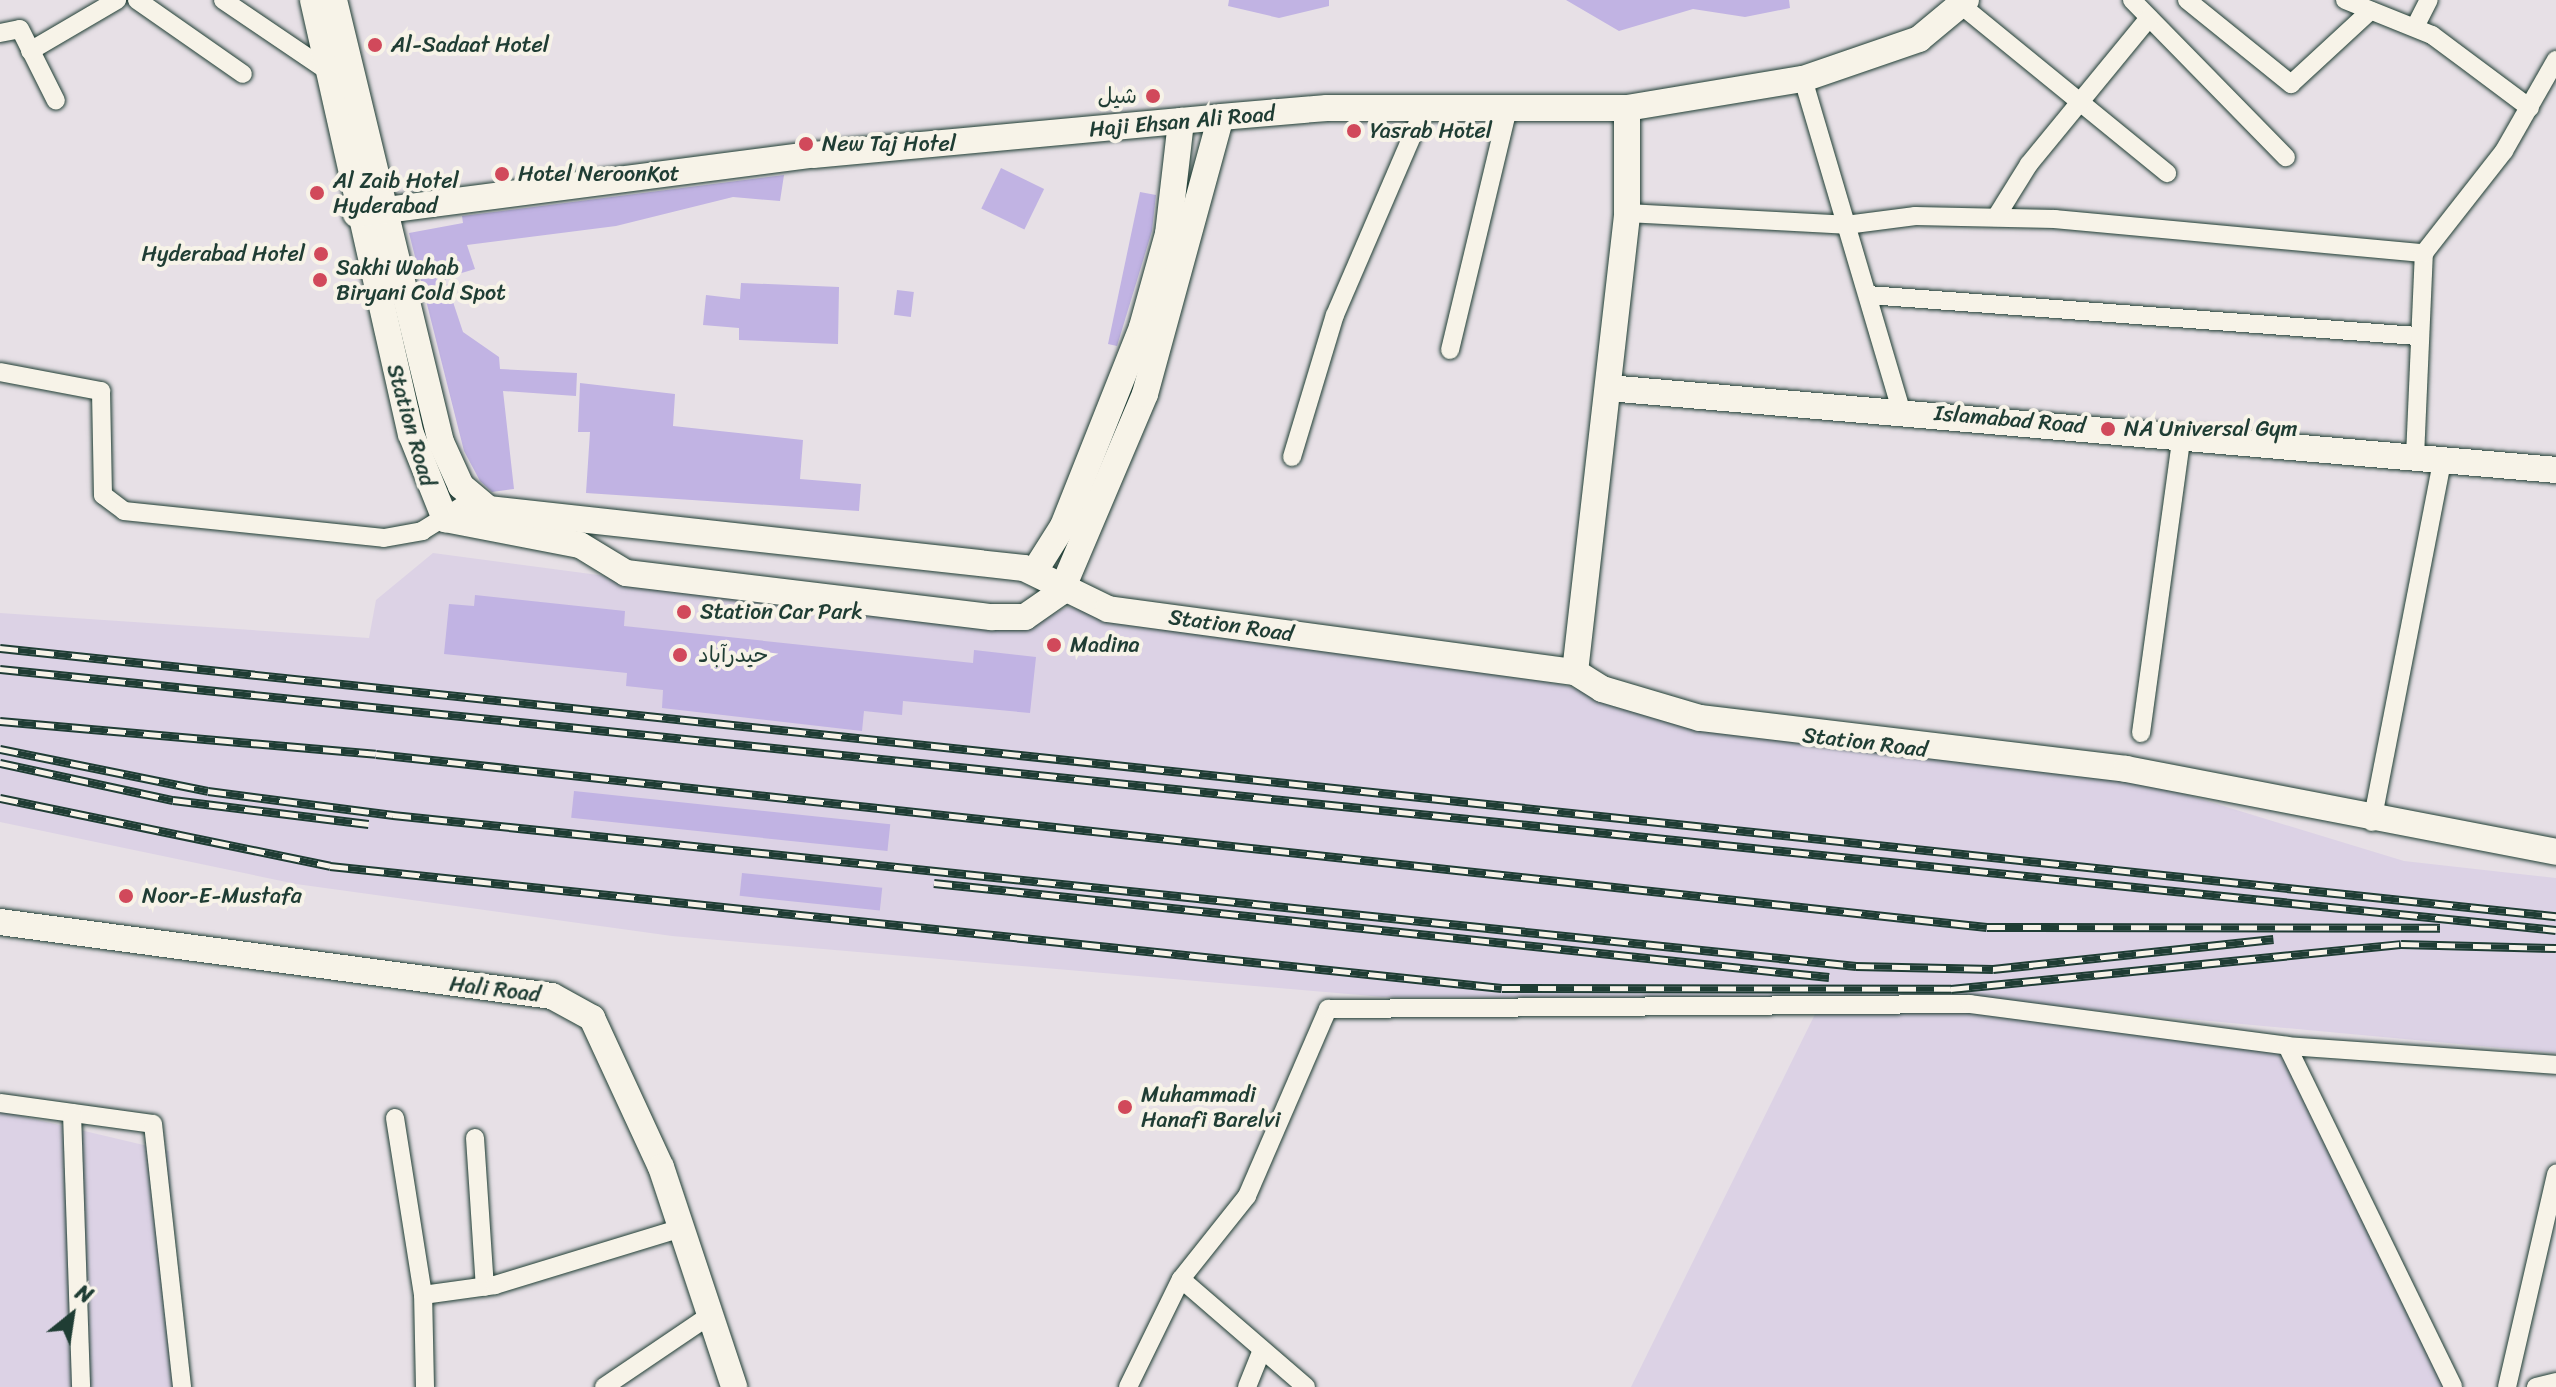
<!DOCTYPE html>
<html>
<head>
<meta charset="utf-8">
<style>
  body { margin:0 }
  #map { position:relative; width:2556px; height:1387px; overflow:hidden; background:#e7e0e6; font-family:Sriracha,"Playpen Sans Arabic",sans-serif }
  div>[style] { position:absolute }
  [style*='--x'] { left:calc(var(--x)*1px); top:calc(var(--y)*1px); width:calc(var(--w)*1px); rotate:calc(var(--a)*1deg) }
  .built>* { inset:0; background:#dcd2e5 }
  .building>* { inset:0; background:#c1b3e3; transform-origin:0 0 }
  .roads { filter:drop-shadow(0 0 2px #1f3d34) drop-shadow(0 0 2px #1f3d34) }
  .street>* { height:18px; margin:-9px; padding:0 9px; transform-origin:9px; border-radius:9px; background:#f7f3e8 }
  .secondary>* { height:26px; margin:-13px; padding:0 13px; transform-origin:13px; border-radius:13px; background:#f7f3e8 }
  .rail>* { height:9px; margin-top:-4.5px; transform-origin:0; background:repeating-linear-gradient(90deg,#f7f3e8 0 18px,#1f3d34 0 36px); box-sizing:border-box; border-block:2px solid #1f3d34 }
  .dots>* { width:22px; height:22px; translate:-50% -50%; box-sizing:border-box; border:4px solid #f7f3e8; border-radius:50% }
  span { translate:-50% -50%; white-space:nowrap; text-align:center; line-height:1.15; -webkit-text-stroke:8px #f7f3e8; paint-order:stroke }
  .poi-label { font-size:22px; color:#1f3d34 }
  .left { translate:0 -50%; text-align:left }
  .right { translate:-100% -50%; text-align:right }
  .street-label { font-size:22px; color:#1f3d34 }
  .north { position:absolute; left:32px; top:1275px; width:80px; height:80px; -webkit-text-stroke:6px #f7f3e8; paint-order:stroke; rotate:30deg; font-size:22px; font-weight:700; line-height:32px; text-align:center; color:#1f3d34 }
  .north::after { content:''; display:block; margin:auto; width:28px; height:36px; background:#1f3d34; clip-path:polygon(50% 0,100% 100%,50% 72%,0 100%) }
</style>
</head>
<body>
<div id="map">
  <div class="built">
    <div style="clip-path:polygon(433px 553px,1019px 631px,1068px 607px,1564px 685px,1695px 727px,2158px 786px,2404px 861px,2556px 878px,2556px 1053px,1960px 998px,1383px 997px,672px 936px,296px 884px,0 822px,0 613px,369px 638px,376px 600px)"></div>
    <div style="clip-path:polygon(1821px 1002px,1970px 1004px,2287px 1046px,2459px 1387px,1631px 1387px)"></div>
    <div style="clip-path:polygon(0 1111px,169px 1151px,181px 1387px,0 1387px)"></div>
  </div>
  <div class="building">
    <div style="clip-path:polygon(1229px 0,1329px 0,1329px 6px,1279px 18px,1228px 6px)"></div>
    <div style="clip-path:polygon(1566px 0,1789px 0,1790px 8px,1745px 17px,1693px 9px,1619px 31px)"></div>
    <div style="left:1001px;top:168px;width:48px;height:45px;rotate:26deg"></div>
    <div style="clip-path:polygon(784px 175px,780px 201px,733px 197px,616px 226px,467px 245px,475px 269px,445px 278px,463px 332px,499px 357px,500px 369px,577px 373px,576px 396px,503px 391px,514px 489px,492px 492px,480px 481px,464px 451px,409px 233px,463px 223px,462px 216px)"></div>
    <div style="clip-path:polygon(1140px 192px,1156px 195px,1152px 231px,1117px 346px,1108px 344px)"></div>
    <div style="clip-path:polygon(741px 283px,839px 287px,838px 344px,739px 340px,739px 328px,703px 325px,706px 295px,740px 299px)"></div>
    <div style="left:897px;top:290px;width:17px;height:25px;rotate:7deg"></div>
    <div style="clip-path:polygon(580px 383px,675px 394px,673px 426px,803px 440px,800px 479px,861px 484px,859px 511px,586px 493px,590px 432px,578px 432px)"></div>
    <div style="clip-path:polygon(475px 595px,625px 611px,624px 626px,973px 663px,974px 650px,1036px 657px,1030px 713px,903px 701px,902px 715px,864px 711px,862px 731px,662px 708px,663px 690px,626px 686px,627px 673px,444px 654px,449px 604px,474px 606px)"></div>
    <div style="left:574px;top:791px;width:318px;height:27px;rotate:6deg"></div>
    <div style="left:742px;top:873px;width:141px;height:23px;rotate:6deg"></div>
  </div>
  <div class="roads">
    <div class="street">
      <div style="--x:137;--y:0;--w:129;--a:34.9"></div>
      <div style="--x:223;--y:0;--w:127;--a:34.1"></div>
      <div style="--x:2132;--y:0;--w:220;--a:45.6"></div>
      <div style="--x:2187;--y:0;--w:134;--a:38.9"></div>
      <div style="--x:2291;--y:84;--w:108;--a:-42.7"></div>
      <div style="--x:2345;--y:0;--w:94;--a:21.9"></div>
      <div style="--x:2432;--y:35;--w:122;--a:36.7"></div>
      <div style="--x:1961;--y:5;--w:266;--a:39.2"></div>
      <div style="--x:2415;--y:27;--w:30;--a:-63"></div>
      <div style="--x:0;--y:33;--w:20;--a:-11"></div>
      <div style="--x:20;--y:29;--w:80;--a:63.4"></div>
      <div style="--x:30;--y:51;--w:101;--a:-30.4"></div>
      <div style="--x:1803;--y:79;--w:344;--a:73.5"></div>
      <div style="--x:1627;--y:213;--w:219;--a:3.1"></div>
      <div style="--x:1846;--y:225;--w:70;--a:-7.4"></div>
      <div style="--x:1915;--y:216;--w:140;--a:1.2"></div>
      <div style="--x:2055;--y:219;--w:371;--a:5.3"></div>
      <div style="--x:1996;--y:217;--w:62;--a:-58.1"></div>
      <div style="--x:2029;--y:164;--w:189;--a:-50.6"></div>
      <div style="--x:1868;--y:295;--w:551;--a:4.27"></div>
      <div style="--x:1450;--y:350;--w:249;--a:-76.5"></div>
      <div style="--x:0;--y:372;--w:103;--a:10.7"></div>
      <div style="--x:101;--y:391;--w:104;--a:88.9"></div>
      <div style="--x:103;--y:495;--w:26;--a:37"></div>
      <div style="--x:124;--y:511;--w:261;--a:5.9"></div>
      <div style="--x:384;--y:538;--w:39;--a:-10"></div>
      <div style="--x:422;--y:531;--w:59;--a:-31.8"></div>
      <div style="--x:1292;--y:457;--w:148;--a:-73.2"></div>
      <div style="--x:1335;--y:315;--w:225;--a:-66.7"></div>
      <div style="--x:2415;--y:457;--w:204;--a:-87.5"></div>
      <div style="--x:2424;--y:253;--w:130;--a:-51.9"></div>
      <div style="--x:2504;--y:151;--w:105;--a:-60.3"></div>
      <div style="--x:2141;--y:733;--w:301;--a:-82.2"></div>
      <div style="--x:2372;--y:822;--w:366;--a:-79"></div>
      <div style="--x:2287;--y:1046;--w:379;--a:64"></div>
      <div style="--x:0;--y:1103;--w:154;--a:7.8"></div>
      <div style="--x:153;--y:1124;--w:265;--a:83.7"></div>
      <div style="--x:72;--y:1113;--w:274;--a:88.1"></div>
      <div style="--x:395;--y:1118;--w:179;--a:81"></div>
      <div style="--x:475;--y:1138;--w:149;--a:86.2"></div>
      <div style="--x:1181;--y:1279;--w:165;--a:40.8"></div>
      <div style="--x:425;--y:1387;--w:92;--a:-91.2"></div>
      <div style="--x:423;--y:1295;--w:73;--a:-7.9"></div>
      <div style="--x:495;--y:1285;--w:195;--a:-17"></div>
      <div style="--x:604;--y:1387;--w:127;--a:-34.1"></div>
      <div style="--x:1128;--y:1387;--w:120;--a:-63.9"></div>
      <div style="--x:1181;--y:1279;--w:106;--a:-51.5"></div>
      <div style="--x:1247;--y:1196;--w:204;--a:-66.6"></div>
      <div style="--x:1328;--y:1009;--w:642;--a:-0.45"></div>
      <div style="--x:1970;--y:1004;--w:320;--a:7.5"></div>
      <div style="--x:2287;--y:1046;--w:270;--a:4"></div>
      <div style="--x:1247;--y:1387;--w:37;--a:-68"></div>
      <div style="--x:2507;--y:1387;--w:219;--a:-77"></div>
      <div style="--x:2536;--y:1387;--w:21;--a:-14"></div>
    </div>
    <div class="secondary">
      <div style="--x:313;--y:0;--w:445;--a:77.3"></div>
      <div style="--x:411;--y:434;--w:92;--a:68.2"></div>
      <div style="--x:445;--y:519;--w:137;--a:10.9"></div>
      <div style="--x:580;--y:545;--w:54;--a:31.3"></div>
      <div style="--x:626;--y:573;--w:369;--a:6.9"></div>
      <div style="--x:992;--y:617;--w:33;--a:0"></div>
      <div style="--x:1025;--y:617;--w:44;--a:-34.8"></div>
      <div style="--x:334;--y:0;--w:455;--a:76.4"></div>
      <div style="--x:441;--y:442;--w:48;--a:65.6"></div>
      <div style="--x:461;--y:486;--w:35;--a:40"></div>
      <div style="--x:488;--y:509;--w:539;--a:6.28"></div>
      <div style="--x:1024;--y:568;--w:93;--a:26"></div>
      <div style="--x:1108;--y:609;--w:471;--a:7.7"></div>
      <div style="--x:1575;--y:672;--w:32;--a:32"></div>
      <div style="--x:1602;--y:689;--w:102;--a:16.5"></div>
      <div style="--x:1700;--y:718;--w:429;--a:6.8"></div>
      <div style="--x:2126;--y:769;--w:438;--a:10.9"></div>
      <div style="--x:356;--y:214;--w:461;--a:-7.4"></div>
      <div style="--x:813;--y:155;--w:410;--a:-5.3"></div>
      <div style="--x:1221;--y:117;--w:106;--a:-4.9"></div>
      <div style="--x:1327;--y:108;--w:300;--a:0"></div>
      <div style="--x:1627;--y:108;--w:178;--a:-9.4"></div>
      <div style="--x:1803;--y:79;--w:123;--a:-19"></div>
      <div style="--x:1919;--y:39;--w:61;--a:-39.7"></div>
      <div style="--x:1608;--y:388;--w:952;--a:4.94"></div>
      <div style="--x:1034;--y:572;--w:54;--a:-57.8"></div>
      <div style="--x:1063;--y:526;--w:214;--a:-68.3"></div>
      <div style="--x:1142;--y:327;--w:97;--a:-74.4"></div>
      <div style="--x:1168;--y:234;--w:114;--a:-83.4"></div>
      <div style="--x:1061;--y:592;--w:215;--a:-67"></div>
      <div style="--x:1145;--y:394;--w:287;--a:-74.7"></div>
      <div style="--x:1575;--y:672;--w:462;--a:-83.5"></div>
      <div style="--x:1627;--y:213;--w:105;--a:-90"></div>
      <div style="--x:0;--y:922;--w:557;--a:7.64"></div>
      <div style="--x:552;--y:996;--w:46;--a:28.8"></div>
      <div style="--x:592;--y:1018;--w:164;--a:65.2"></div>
      <div style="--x:661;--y:1167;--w:232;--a:71.6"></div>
    </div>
  </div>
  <div class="rail">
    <div style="--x:0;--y:648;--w:2570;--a:5.99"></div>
    <div style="--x:0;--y:669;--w:2569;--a:5.83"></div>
    <div style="--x:0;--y:721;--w:377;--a:5"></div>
    <div style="--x:376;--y:754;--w:1620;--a:6.13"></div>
    <div style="--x:1987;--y:927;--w:453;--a:0.1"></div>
    <div style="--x:0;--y:749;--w:212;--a:11.4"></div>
    <div style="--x:208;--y:791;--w:187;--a:7.4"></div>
    <div style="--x:393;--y:815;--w:1471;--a:5.89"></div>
    <div style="--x:1856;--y:966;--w:137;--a:1.3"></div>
    <div style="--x:1993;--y:969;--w:282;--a:-6.1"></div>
    <div style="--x:0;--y:763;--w:177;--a:12.1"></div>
    <div style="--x:173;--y:800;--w:197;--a:7"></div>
    <div style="--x:0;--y:798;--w:337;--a:11.6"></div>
    <div style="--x:330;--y:866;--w:1178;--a:5.94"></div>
    <div style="--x:1502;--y:988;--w:449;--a:0.1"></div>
    <div style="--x:1951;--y:989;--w:452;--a:-5.7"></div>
    <div style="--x:2401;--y:944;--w:155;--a:1.5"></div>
    <div style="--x:934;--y:883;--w:900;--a:6"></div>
  </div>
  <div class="dots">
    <div style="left:375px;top:45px;background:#d1495b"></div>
    <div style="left:1153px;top:96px;background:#d1495b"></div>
    <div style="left:1354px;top:131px;background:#d1495b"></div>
    <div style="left:806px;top:144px;background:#d1495b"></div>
    <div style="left:502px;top:174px;background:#d1495b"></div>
    <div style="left:317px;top:193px;background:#d1495b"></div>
    <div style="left:321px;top:254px;background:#d1495b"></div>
    <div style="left:320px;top:280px;background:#d1495b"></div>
    <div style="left:2108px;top:429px;background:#d1495b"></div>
    <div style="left:684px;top:612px;background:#d1495b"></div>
    <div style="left:1054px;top:645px;background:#d1495b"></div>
    <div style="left:680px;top:655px;background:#d1495b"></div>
    <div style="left:126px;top:896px;background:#d1495b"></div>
    <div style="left:1125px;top:1107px;background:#d1495b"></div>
  </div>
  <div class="poi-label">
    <span class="left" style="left:391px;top:45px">Al-Sadaat Hotel</span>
    <span class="right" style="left:1137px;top:96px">شیل</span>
    <span class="left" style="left:1370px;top:131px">Yasrab Hotel</span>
    <span class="left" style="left:822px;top:144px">New Taj Hotel</span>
    <span class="left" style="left:518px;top:174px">Hotel NeroonKot</span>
    <span class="left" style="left:333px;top:193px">Al Zaib Hotel<br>Hyderabad</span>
    <span class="right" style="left:305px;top:254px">Hyderabad Hotel</span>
    <span class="left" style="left:336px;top:280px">Sakhi Wahab<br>Biryani Cold Spot</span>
    <span class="left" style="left:2124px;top:429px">NA Universal Gym</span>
    <span class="left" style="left:700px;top:612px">Station Car Park</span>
    <span class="left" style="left:1070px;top:645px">Madina</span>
    <span class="left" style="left:698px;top:655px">حیدرآباد</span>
    <span class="left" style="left:142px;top:896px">Noor-E-Mustafa</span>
    <span class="left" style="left:1141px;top:1107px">Muhammadi<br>Hanafi Barelvi</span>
  </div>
  <div class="street-label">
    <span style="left:1182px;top:121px;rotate:-5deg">Haji Ehsan Ali Road</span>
    <span style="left:2010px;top:419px;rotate:5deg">Islamabad Road</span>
    <span style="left:411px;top:425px;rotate:74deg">Station Road</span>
    <span style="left:1231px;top:625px;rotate:8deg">Station Road</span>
    <span style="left:1865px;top:742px;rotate:7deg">Station Road</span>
    <span style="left:495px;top:989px;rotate:7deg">Hali Road</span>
  </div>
  <div class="north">N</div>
</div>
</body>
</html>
